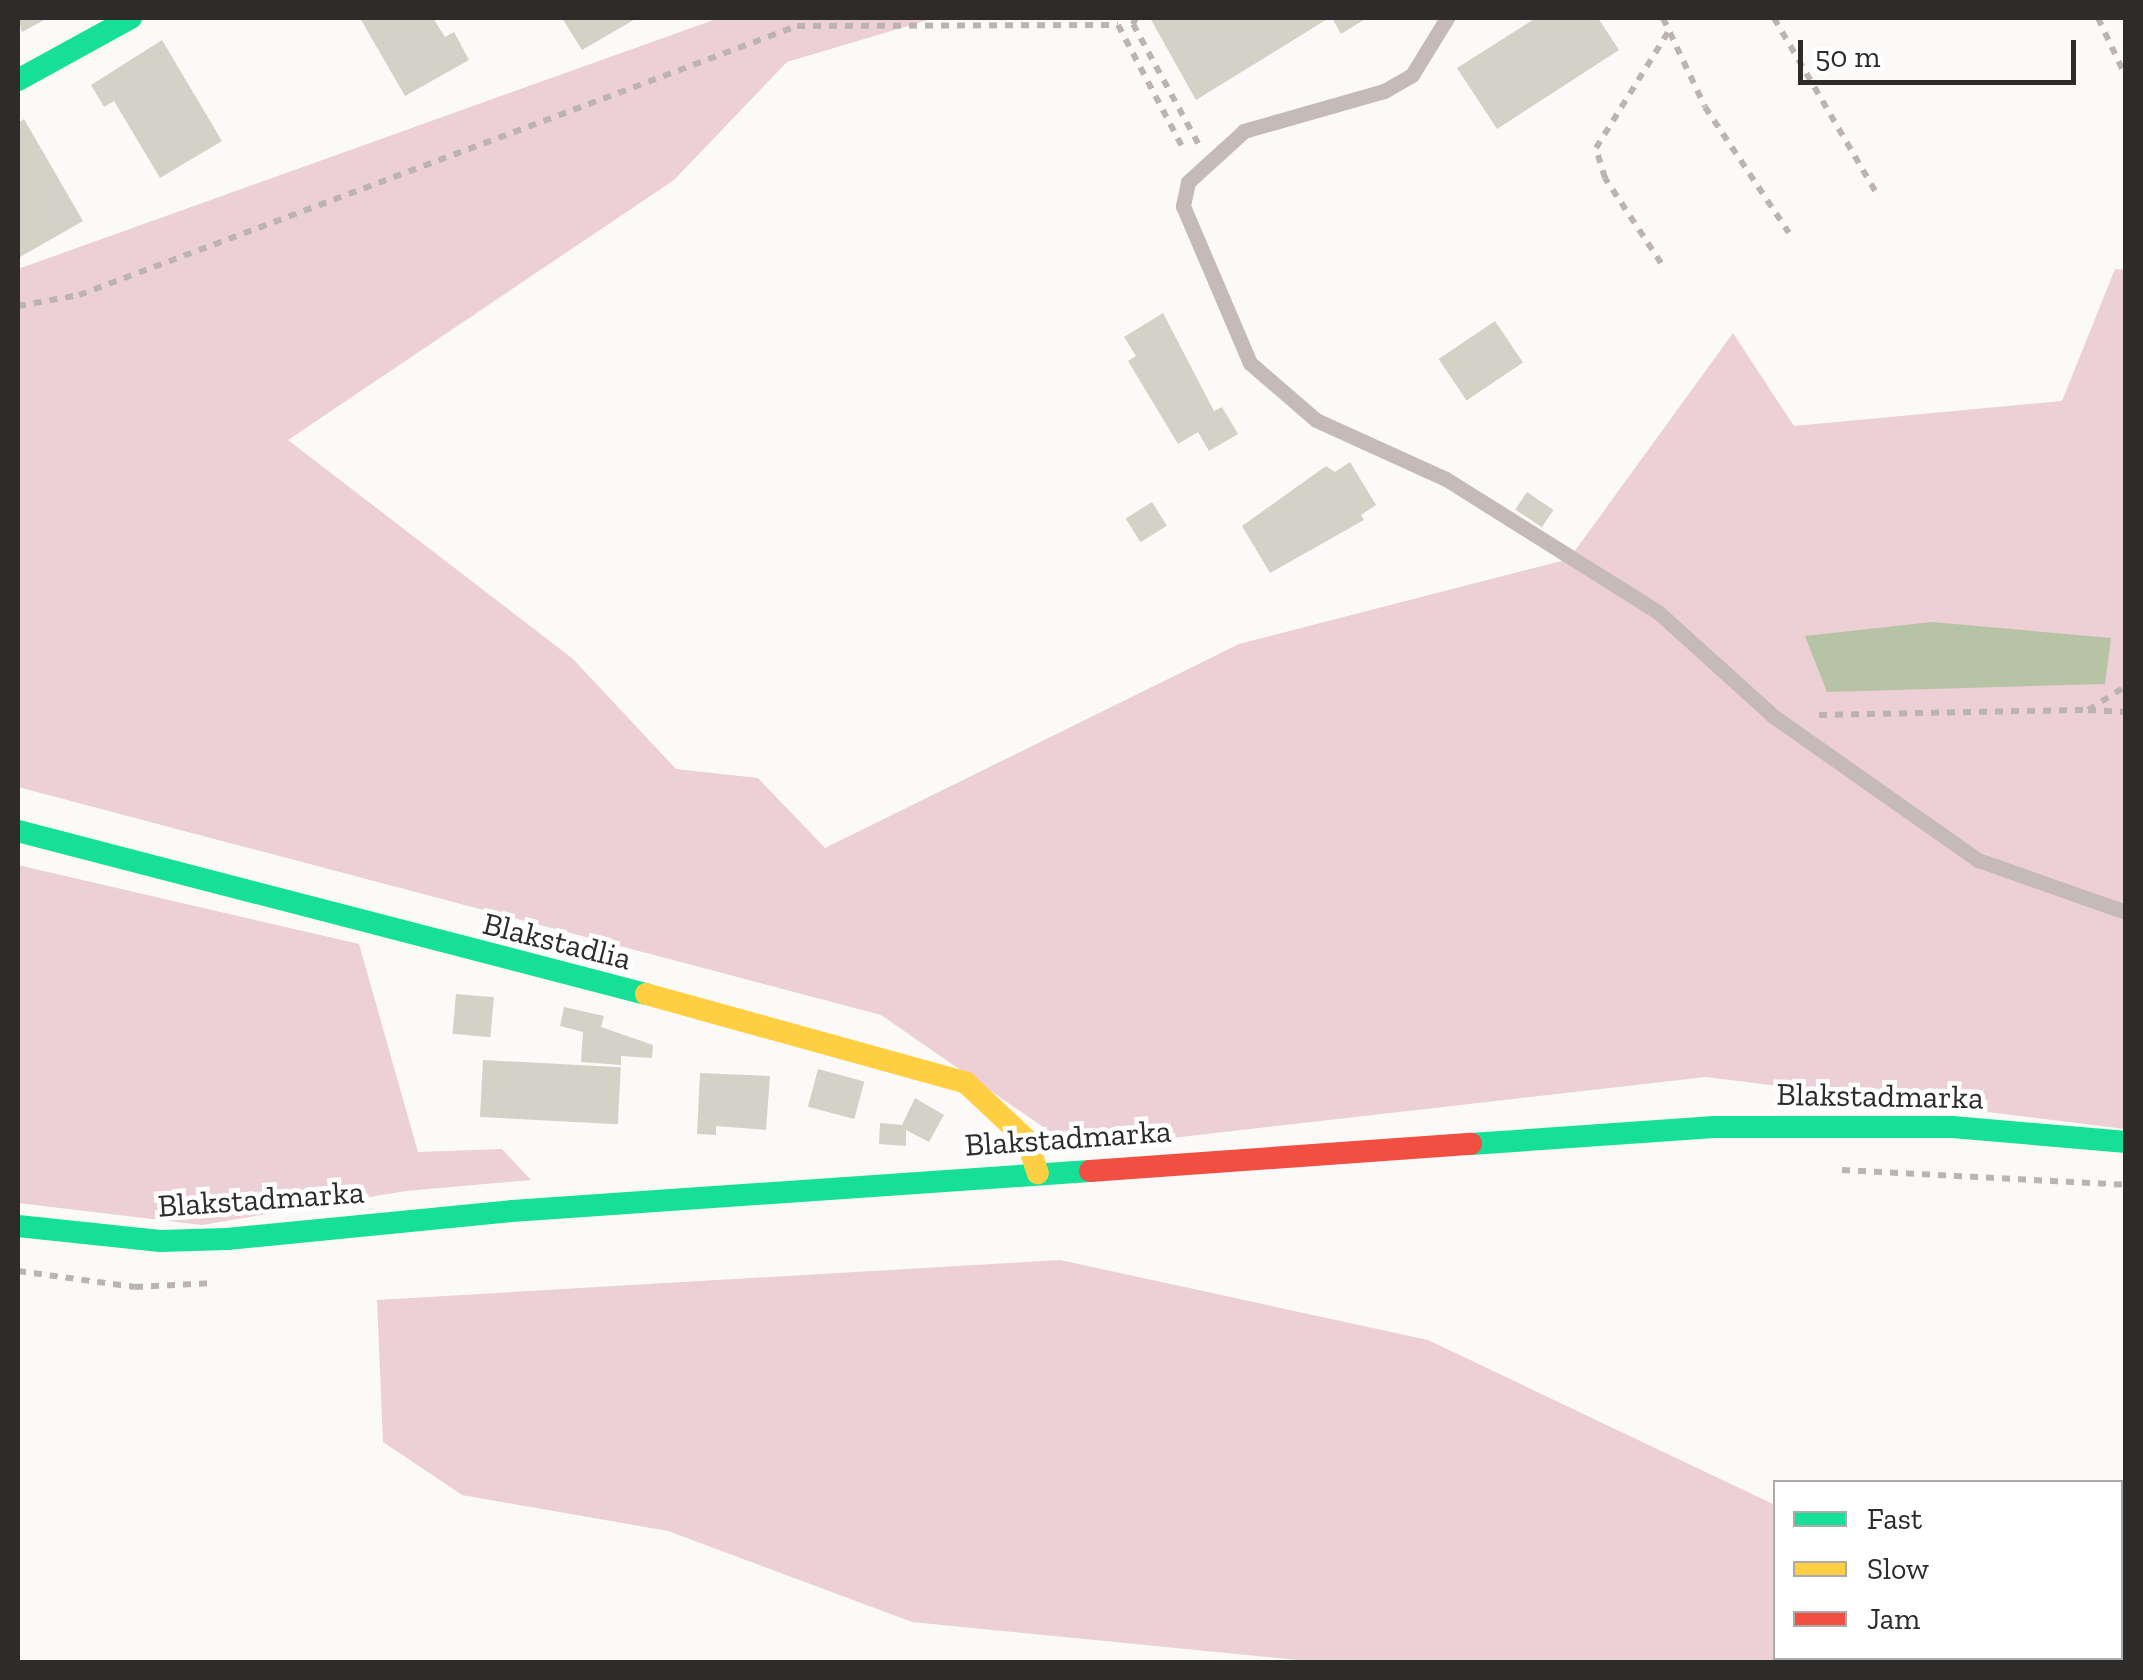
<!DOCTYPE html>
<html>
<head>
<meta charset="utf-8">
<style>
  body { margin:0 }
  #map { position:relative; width:2143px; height:1680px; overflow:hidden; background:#fbfaf8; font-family:"Zilla Slab",serif }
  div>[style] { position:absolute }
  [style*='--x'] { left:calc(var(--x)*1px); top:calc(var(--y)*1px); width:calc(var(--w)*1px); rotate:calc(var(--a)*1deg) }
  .forest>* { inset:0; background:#edcfd6 }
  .water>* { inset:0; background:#b6c4a5 }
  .building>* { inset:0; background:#d4d1c7; transform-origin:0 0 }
  .path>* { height:6px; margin-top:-3px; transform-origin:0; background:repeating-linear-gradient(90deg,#bcb4b2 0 8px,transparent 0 16px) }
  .lane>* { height:15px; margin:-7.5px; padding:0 7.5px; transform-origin:7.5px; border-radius:7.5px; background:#c5bab7 }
  .fast>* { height:22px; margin:-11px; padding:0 11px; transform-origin:11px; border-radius:11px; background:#16e098 }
  .slow>* { height:22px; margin:-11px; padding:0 11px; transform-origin:11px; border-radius:11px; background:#ffcf43 }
  .jam>* { height:22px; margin:-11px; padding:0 11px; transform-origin:11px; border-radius:11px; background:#f24e42 }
  span { translate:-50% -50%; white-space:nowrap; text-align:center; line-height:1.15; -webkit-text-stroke:9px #fff; paint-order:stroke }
  .street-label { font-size:32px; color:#2d2c2b }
  .frame { position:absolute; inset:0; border:20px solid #2d2c2b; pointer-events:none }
  .legend { position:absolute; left:1773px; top:1480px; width:350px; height:180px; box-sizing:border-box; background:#fff; border:2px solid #ababaa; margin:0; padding:12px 18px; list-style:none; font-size:30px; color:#2d2c2b }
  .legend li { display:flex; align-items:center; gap:20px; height:50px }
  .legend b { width:50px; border:2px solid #ababaa }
  .scale { position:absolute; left:1798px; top:40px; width:278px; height:45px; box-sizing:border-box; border:5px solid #2d2c2b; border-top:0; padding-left:12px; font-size:30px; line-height:35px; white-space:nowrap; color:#2d2c2b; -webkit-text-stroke:8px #fff; paint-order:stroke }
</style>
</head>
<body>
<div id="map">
  <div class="forest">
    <div style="clip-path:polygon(719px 18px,935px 18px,787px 62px,674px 180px,288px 440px,573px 659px,676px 769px,758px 778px,825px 848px,1239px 644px,1569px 559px,1733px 333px,1794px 426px,2062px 401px,2115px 269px,2125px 270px,2125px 1129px,1706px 1077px,1075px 1149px,881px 1015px,18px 787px,18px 269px)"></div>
    <div style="clip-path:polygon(18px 865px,359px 944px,418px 1152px,502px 1149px,531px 1180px,406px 1191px,202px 1225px,18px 1203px)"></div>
    <div style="clip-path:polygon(1060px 1260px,1428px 1340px,1775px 1505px,1776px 1658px,2120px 1658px,2121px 1634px,2125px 1662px,1319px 1662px,912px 1622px,668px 1531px,462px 1495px,383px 1442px,377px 1300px)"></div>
  </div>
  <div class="water">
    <div style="clip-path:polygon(1932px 622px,2111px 638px,2105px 684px,1827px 692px,1805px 636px)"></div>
  </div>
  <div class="building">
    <div style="clip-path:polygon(18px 18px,48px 18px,22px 32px)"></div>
    <div style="clip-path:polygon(360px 18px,433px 18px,445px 37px,454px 32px,469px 60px,405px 96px)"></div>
    <div style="clip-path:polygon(562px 18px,637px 18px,582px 50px)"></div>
    <div style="clip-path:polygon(1150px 18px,1329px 18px,1196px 100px)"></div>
    <div style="clip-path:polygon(1332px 18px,1367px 18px,1341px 34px)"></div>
    <div style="clip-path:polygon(1536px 18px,1598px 18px,1619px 50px,1497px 129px,1457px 68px)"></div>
    <div style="clip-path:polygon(162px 40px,222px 141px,160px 178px,114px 101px,104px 107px,91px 85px)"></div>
    <div style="clip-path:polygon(24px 119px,83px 221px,20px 257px,18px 123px)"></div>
    <div style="clip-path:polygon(1163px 313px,1214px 411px,1222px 407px,1238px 434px,1209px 451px,1198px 432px,1178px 444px,1128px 361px,1136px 356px,1124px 337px)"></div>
    <div style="left:1495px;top:321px;width:50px;height:68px;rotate:56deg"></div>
    <div style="clip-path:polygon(1350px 462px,1376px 505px,1361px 515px,1364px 520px,1270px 573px,1242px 526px,1326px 466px,1335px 472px)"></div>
    <div style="left:1527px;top:492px;width:32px;height:21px;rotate:34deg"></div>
    <div style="left:1152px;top:502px;width:28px;height:31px;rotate:58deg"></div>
    <div style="left:456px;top:994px;width:38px;height:40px;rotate:5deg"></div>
    <div style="clip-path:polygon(564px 1007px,604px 1016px,601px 1027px,653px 1045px,652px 1058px,621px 1056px,621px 1065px,581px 1062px,583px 1032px,560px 1026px)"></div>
    <div style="left:483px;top:1060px;width:138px;height:57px;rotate:3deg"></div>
    <div style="left:818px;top:1069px;width:48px;height:39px;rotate:15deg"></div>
    <div style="clip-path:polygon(700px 1073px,770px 1076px,766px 1130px,716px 1126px,716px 1135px,697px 1134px)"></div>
    <div style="clip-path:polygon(915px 1098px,944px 1115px,929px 1142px,906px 1130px,906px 1146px,879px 1144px,880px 1123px,902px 1125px)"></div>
  </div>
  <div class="path">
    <div style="--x:1136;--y:18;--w:7;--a:117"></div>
    <div style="--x:1133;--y:24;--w:136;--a:61.4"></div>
    <div style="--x:1663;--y:18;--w:98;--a:64.7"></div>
    <div style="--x:1705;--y:107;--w:151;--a:56.3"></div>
    <div style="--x:1774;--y:18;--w:208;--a:59.7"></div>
    <div style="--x:2098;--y:18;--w:65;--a:64.6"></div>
    <div style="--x:1661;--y:263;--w:102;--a:-123.4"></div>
    <div style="--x:1605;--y:178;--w:31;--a:-107"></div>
    <div style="--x:1596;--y:148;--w:140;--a:-58.1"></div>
    <div style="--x:18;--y:306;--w:62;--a:-10.2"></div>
    <div style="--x:79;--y:295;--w:767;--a:-20.54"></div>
    <div style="--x:797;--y:26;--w:321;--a:-0.2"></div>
    <div style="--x:1118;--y:25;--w:144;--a:62.2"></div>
    <div style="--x:2088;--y:710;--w:38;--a:3"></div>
    <div style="--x:1819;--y:715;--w:269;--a:-1.1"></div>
    <div style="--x:2088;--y:710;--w:45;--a:-32.3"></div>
    <div style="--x:1842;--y:1170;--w:284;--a:3"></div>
    <div style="--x:18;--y:1271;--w:118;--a:7.8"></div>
    <div style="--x:135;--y:1287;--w:79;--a:-2.9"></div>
  </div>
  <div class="lane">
    <div style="--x:1447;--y:18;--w:67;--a:121.6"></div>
    <div style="--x:1412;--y:75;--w:32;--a:150"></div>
    <div style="--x:1384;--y:91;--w:146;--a:164.1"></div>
    <div style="--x:1244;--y:131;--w:76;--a:137.7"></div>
    <div style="--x:1188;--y:182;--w:25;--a:102"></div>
    <div style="--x:1183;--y:206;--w:171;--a:66.9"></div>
    <div style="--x:1250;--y:363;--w:87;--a:40.8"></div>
    <div style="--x:1316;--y:420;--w:143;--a:24.4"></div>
    <div style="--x:1446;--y:479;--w:250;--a:32.1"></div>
    <div style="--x:1658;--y:612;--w:155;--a:42.1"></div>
    <div style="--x:1773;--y:716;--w:251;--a:35.1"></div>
    <div style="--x:1978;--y:860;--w:157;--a:19.4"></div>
  </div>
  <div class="fast">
    <div style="--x:18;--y:80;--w:129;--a:-28.8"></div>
    <div style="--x:18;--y:831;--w:649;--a:14.55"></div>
    <div style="--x:1471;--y:1144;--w:244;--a:-4"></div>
    <div style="--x:1714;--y:1127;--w:238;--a:0"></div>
    <div style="--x:1952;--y:1127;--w:175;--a:4.9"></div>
    <div style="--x:18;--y:1226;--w:143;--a:6"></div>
    <div style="--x:160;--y:1241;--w:67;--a:-1.7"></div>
    <div style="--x:227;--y:1239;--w:286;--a:-5.6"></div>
    <div style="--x:512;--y:1211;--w:579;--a:-3.96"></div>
  </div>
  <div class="slow">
    <div style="--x:646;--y:994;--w:332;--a:15.5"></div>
    <div style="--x:966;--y:1083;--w:83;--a:43.1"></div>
    <div style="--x:1027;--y:1140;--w:35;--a:72"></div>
  </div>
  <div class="jam">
    <div style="--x:1090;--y:1171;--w:382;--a:-4.1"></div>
  </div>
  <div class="street-label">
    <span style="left:557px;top:941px;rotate:14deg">Blakstadlia</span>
    <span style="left:1880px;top:1096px;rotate:1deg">Blakstadmarka</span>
    <span style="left:1068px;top:1138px;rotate:-4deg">Blakstadmarka</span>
    <span style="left:261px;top:1199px;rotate:-4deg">Blakstadmarka</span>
  </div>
  <div class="frame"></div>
  <ul class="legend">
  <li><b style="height:12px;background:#16e098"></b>Fast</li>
  <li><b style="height:12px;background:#ffcf43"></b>Slow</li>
  <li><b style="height:12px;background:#f24e42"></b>Jam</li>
  </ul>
  <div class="scale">50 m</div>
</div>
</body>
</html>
